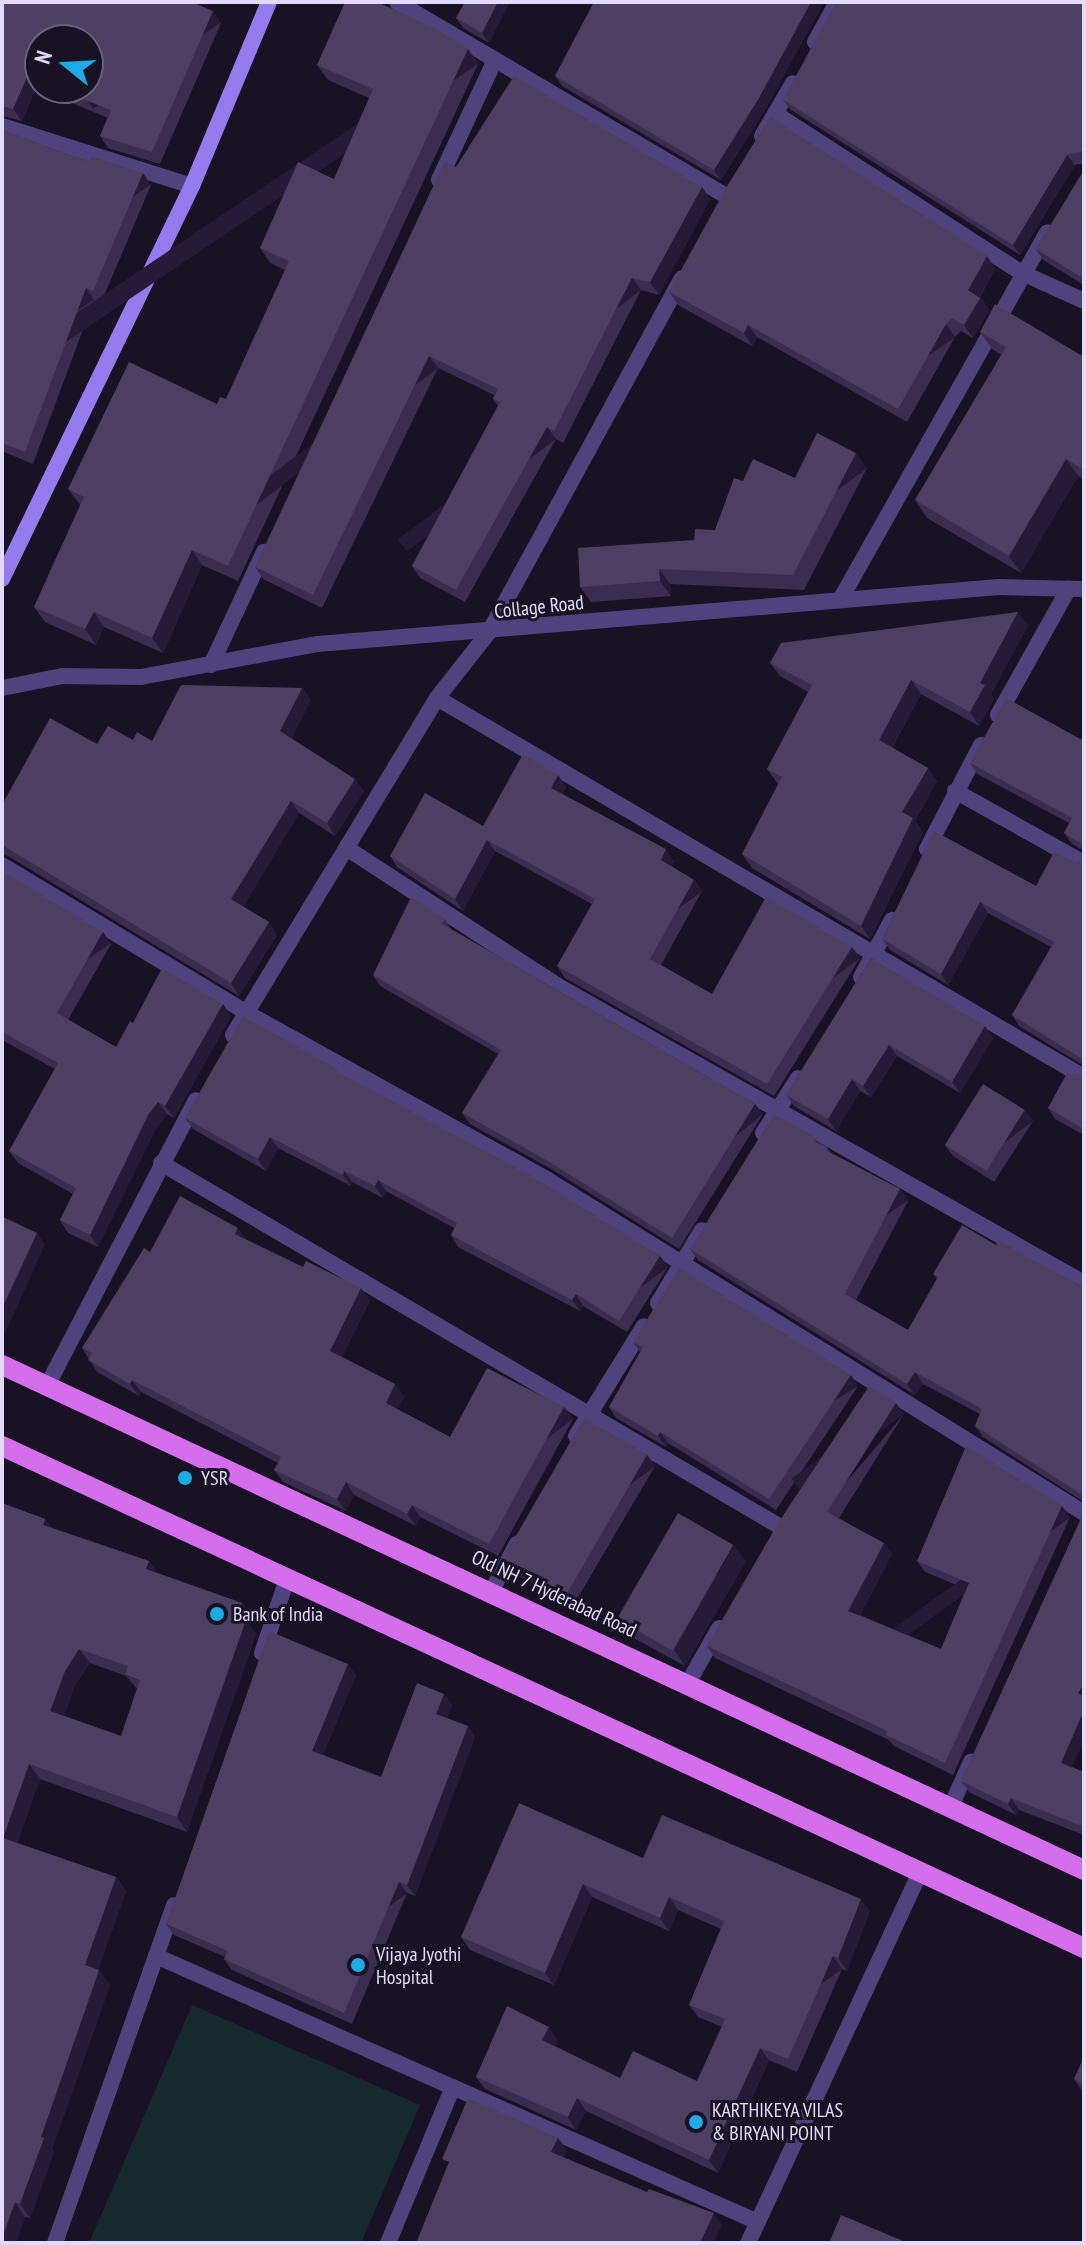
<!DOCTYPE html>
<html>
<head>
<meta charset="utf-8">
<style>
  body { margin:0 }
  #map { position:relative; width:1086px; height:2245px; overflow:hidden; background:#181224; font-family:"PT Sans Narrow",sans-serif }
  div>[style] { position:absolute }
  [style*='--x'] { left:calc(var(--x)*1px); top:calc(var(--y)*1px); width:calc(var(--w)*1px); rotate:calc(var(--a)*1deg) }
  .green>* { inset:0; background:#162a2d }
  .street>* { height:16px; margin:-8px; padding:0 8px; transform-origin:8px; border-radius:8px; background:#50437d }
  .secondary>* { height:16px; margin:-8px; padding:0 8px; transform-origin:8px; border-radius:8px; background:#947cef }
  .primary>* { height:20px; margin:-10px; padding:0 10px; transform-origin:10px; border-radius:10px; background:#d56eed }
  .wall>* { inset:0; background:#3a2d50 }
  .shaded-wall>* { inset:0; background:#251a37; transform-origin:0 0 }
  .building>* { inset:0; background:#4c3f62; transform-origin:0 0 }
  .dots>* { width:22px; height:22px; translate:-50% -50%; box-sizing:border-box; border:4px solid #181224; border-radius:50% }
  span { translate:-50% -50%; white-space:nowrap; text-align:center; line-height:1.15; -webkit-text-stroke:6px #181224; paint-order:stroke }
  .street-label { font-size:20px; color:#e3d9fa }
  .poi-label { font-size:20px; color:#e3d9fa }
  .left { translate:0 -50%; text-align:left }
  .frame { position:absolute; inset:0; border:4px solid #e3d9fa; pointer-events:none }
  .north { position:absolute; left:24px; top:24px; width:80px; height:80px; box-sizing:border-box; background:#181224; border:2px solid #69627a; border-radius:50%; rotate:288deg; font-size:22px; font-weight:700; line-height:32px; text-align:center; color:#e3d9fa }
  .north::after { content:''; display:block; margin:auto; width:28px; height:36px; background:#1dabe3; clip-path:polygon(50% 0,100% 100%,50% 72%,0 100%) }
</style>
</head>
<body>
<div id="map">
  <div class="green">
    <div style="clip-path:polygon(192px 2005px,420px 2105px,361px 2243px,89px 2243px)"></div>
  </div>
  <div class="street">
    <div style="--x:397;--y:2;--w:381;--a:30.5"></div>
    <div style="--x:815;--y:42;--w:46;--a:-61.2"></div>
    <div style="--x:776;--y:114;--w:293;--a:32.9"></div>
    <div style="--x:1022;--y:273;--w:68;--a:24.3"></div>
    <div style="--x:2;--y:126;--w:199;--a:17.5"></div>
    <div style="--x:762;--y:136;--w:61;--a:-59.7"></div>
    <div style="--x:439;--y:180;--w:130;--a:-65"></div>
    <div style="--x:840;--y:600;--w:422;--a:-60.6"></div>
    <div style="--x:211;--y:665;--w:125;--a:-64.9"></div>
    <div style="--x:2;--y:688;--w:61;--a:-11.3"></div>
    <div style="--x:62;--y:676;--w:79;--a:0.7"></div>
    <div style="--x:141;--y:677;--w:180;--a:-10.6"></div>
    <div style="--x:318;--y:644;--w:683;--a:-4.78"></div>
    <div style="--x:999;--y:587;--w:85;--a:1.3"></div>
    <div style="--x:437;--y:698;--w:750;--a:30.36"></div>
    <div style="--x:998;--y:715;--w:145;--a:-60.8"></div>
    <div style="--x:955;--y:791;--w:148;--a:29.2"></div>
    <div style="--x:348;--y:849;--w:251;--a:33.1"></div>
    <div style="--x:558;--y:986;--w:604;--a:29.45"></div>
    <div style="--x:927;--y:849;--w:117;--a:-62.6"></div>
    <div style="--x:2;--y:865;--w:286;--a:31.1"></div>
    <div style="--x:247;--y:1013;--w:344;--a:29"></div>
    <div style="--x:548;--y:1180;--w:631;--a:31.85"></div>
    <div style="--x:861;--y:977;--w:65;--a:-61.5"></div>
    <div style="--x:233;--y:1035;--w:394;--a:-58.8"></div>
    <div style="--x:437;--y:698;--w:84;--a:-51.8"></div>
    <div style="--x:489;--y:632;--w:403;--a:-61.4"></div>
    <div style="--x:763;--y:1133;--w:65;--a:-57.5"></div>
    <div style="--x:161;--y:1163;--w:717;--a:30.43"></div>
    <div style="--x:658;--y:1303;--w:85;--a:-58.9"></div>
    <div style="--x:47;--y:1386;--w:322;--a:-62.5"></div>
    <div style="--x:576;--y:1436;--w:129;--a:-58.3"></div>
    <div style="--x:491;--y:1592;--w:55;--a:-61.6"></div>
    <div style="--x:262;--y:1653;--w:78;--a:-71.3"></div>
    <div style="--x:688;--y:1683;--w:63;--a:-60.6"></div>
    <div style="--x:950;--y:1808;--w:51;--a:-65.5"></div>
    <div style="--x:156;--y:1956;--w:658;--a:23.84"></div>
    <div style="--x:55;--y:2243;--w:358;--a:-70.6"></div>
    <div style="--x:388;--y:2243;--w:169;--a:-67.4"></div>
    <div style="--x:748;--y:2243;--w:408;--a:-65.1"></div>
  </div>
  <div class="secondary">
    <div style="--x:2;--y:579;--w:437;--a:-64.2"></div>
    <div style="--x:192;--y:186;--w:199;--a:-67.3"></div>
  </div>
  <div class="primary">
    <div style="--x:2;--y:1365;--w:1194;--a:25.02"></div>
    <div style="--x:2;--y:1446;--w:1193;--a:24.89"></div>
  </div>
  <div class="wall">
    <div style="clip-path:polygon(465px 2px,489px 43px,463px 28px,456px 18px)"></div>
    <div style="clip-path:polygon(594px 2px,824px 2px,766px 108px,721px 180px,562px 86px,555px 76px)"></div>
    <div style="clip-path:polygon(1084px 2px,1084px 163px,1075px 165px,1020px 255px,791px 110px,783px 100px)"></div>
    <div style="clip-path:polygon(evenodd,2px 6px,221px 23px,160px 164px,108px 148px,100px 136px,108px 118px,36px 88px,22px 121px,2px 116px,2px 6px,40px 40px,88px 88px,40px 88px,40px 40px)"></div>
    <div style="clip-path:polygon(468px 49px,478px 64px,238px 581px,202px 565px,163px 653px,104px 627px,96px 645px,45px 622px,34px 607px,80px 505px,68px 489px,226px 399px,285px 270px,270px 263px,260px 248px,334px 179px,369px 98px,328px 80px,317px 65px)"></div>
    <div style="clip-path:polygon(2px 130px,151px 185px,101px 303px,94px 300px,33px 464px,2px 451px)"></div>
    <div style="clip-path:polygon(456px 167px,702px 187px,710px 199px,659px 295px,641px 290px,563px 443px,556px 439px,465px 602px,420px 578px,412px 566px,498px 406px,493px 399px,494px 395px,438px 368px,322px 608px,263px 579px,255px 567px)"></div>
    <div style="clip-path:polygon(1084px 170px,1084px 285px,1043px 260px,1036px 249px)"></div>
    <div style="clip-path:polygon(987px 256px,995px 269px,980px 297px,989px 310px,973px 338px,961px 331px,955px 337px,907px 422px,757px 337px,752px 346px,678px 305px,669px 292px)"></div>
    <div style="clip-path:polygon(980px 332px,1084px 357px,1084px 480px,1078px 476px,1021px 573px,927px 518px,915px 500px,1001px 355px,992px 349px)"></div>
    <div style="clip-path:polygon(867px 468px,804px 590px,670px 584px,671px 596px,591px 602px,580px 587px,694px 540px,715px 530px,743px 481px,795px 478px)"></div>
    <div style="clip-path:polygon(1028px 625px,991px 694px,994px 699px,979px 726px,921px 694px,892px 748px,928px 768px,937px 781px,915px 821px,923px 832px,870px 939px,752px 868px,742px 854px,778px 784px,767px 769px,808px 692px,780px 676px,770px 663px)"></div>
    <div style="clip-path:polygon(302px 688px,311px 700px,291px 739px,364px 791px,335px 836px,299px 813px,243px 907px,269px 922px,277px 935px,239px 996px,8px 856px,2px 855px,2px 805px,97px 744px,133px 740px,152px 741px)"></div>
    <div style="clip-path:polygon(1084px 741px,1084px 851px,1072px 844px,1064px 833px,1069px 823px,977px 774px,970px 763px)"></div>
    <div style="clip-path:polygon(558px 775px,566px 787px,562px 794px,674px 861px,671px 866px,694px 880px,702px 891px,661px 965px,712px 994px,860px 958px,774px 1096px,565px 978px,557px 966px,592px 904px,495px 851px,463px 911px,397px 867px,390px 856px,483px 826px)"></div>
    <div style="clip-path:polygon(934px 831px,1036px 886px,1084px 858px,1084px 1066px,1019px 1026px,1012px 1015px,1051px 947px,988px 913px,948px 985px,890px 950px,882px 939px)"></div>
    <div style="clip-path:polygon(2px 871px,111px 944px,68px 1020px,116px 1047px,133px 1023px,231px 1016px,174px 1118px,167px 1114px,156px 1128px,98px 1247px,68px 1233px,60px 1220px,73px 1194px,18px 1163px,9px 1151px,55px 1069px,2px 1040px)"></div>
    <div style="clip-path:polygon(445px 919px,451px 929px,755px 1104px,763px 1114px,679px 1249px,553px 1170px,470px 1124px,462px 1113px,498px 1054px,380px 986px,373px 975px)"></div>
    <div style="clip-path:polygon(871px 958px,993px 1038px,960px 1093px,897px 1056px,871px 1097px,860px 1091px,836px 1131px,794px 1106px,786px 1095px)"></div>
    <div style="clip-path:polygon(1084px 1069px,1084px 1135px,1055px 1119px,1048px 1108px,1082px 1075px)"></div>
    <div style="clip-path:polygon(341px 1074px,660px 1256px,668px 1267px,627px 1332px,583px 1306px,580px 1311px,458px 1247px,451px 1235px,454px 1228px,386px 1191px,383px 1198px,352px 1182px,351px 1186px,278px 1148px,266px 1171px,193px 1129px,185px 1118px)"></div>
    <div style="clip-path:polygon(1025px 1110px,1033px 1121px,994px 1182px,953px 1156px,945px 1145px)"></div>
    <div style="clip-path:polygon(822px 1144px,833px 1154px,900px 1189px,908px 1201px,856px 1300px,908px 1330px,937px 1279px,933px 1274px,996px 1245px,1084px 1287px,1084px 1502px,983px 1437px,975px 1426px,980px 1414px,923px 1384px,915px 1395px,698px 1260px,690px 1249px)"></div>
    <div style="clip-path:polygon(247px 1240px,370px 1300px,342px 1357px,395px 1384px,404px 1397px,397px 1409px,450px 1437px,564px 1407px,573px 1419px,498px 1556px,420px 1517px,416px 1526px,354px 1495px,346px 1511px,283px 1482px,274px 1470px,278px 1463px,141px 1392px,139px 1396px,97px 1372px,82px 1348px,150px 1252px)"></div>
    <div style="clip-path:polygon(633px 1342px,858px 1386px,776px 1510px,668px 1443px,666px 1447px,616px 1418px,609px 1407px,640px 1352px)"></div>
    <div style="clip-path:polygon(904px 1414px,839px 1518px,892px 1554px,860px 1615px,941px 1649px,966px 1589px,925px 1572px,917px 1561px,1070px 1517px,953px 1775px,894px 1746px,889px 1740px,715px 1658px,707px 1646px)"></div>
    <div style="clip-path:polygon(647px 1455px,655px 1466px,573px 1606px,514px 1573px,506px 1562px)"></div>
    <div style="clip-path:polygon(evenodd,2px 1503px,45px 1519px,52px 1528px,149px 1561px,157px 1573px,242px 1603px,252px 1618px,249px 1625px,256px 1634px,187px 1832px,40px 1779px,17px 1843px,116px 1877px,126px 1891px,98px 1970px,110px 1985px,52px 2149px,54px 2152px,30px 2218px,25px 2217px,16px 2243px,2px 2243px,2px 1503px,90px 1663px,126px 1676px,137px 1689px,121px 1736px,64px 1716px,75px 1685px,90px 1663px)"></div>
    <div style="clip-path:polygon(1084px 1512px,1084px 1740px,1072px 1767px,1084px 1772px,1084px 1835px,1019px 1810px,1016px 1815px,969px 1792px,961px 1781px)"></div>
    <div style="clip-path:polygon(746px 1561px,685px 1666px,630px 1636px,619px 1620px)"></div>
    <div style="clip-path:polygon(356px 1675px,323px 1755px,381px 1777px,444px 1694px,452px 1705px,447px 1718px,468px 1726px,475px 1737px,415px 1896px,407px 1893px,352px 2024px,232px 1970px,224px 1959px,225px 1957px,174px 1935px,166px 1924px)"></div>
    <div style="clip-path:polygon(643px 1858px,870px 1911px,847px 1971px,842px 1969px,797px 2072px,769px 2060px,718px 2173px,586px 2111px,576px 2130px,485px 2089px,476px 2077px,558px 2040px,555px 2046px,620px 2078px,697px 2081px,722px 2027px,698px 2017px,689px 2005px,721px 1929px,678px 1910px,669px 1931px,592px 1897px,554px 1985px,470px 1950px,461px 1937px)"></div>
    <div style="clip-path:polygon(1084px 2057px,1084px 2094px,1074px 2079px)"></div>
  </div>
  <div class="shaded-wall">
    <div style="clip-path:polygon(498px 2px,510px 2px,489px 43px,482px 33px)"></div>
    <div style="clip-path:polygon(811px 2px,824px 2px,766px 108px,721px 180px,714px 170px)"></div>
    <div style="left:213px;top:11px;width:14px;height:154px;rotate:56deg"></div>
    <div style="left:468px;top:49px;width:18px;height:570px;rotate:56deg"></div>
    <div style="clip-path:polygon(27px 77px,36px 88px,22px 121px,13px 109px)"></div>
    <div style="clip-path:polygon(1067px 155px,1075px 165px,1020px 255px,1013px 245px)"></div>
    <div style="left:143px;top:173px;width:14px;height:128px;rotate:56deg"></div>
    <div style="clip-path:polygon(702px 187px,710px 199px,659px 295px,650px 282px)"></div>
    <div style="clip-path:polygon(987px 256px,995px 269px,976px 303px,968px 290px)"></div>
    <div style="left:632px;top:278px;width:15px;height:172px;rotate:53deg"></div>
    <div style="left:86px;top:288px;width:14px;height:175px;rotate:56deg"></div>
    <div style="clip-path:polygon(980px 298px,989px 310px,973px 338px,964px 325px)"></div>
    <div style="left:946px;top:324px;width:16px;height:98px;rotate:55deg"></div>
    <div style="clip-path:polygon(748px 325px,757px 337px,752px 346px,744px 333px)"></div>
    <div style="left:429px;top:356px;width:15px;height:266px;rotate:53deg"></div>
    <div style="left:547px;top:427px;width:15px;height:187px;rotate:53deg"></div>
    <div style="left:856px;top:453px;width:19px;height:137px;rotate:54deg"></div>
    <div style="clip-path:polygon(1066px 459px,1078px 476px,1021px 573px,1009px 556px)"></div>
    <div style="clip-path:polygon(2px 541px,5px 546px,2px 553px)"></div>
    <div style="clip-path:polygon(192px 550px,202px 565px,163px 653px,152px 638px)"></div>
    <div style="clip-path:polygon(659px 569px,670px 584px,671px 596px,660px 581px)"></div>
    <div style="clip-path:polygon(94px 612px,104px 627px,96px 645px,85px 629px)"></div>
    <div style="clip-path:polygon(1018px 612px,1028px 625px,991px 694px,994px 699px,979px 726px,970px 712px,980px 683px)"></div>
    <div style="clip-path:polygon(911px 680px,921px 694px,888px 754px,879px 740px)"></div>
    <div style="clip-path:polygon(302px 688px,311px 700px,288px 744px,280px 731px)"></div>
    <div style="clip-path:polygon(928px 768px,937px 781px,915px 821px,923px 832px,870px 939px,861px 926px,902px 812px)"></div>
    <div style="clip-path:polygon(558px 775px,566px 787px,559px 800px,551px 788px)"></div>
    <div style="clip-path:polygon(355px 779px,364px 791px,335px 836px,327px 823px)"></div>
    <div style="clip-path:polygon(291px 801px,299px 813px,240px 912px,231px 899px)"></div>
    <div style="clip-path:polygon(487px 840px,495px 851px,463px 911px,455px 899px)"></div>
    <div style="clip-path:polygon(666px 849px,674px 861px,669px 871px,661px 860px)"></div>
    <div style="left:694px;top:880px;width:14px;height:90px;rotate:54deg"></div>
    <div style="clip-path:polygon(980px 902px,988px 913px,948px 985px,941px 974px)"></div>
    <div style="clip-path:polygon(269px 922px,277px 935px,239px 996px,231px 983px)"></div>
    <div style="left:103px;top:932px;width:14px;height:93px;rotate:56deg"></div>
    <div style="left:852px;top:947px;width:14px;height:161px;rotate:54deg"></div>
    <div style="clip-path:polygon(223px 1004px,231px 1016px,174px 1118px,165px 1106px)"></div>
    <div style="clip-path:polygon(985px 1026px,993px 1038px,960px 1093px,952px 1082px)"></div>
    <div style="clip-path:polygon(889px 1045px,897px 1056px,871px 1097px,863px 1086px)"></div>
    <div style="clip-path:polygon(852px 1079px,860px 1091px,836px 1131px,828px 1119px)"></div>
    <div style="clip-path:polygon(158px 1102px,167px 1114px,156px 1128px,98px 1247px,90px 1235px,148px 1115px)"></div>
    <div style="left:755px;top:1104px;width:13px;height:158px;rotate:51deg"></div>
    <div style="left:1025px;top:1110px;width:14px;height:72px;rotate:54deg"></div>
    <div style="clip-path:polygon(270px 1137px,278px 1148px,266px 1171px,258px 1159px)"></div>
    <div style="clip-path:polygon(344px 1171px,352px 1182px,351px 1186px,343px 1175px)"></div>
    <div style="clip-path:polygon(378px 1180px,386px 1191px,383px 1198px,375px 1186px)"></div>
    <div style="left:900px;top:1189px;width:14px;height:119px;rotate:56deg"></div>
    <div style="clip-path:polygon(238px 1228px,247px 1240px,235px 1234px)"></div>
    <div style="clip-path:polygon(37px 1233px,45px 1245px,4px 1335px,2px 1332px,2px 1309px)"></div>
    <div style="left:660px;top:1256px;width:14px;height:77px;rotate:54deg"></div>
    <div style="clip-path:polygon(361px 1288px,370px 1300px,339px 1364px,330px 1351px)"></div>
    <div style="clip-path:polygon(576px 1294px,583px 1306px,580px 1311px,572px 1300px)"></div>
    <div style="clip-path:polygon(915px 1372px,923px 1384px,915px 1395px,907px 1384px)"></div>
    <div style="left:851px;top:1375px;width:13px;height:149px;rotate:58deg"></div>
    <div style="clip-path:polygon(132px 1380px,141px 1392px,139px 1396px,130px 1384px)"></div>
    <div style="clip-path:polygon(395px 1384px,404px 1397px,394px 1416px,386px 1403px)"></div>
    <div style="left:896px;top:1403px;width:14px;height:129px;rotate:54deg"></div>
    <div style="left:564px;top:1407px;width:15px;height:156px;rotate:53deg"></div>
    <div style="clip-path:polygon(660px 1432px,668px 1443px,666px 1447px,658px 1436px)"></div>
    <div style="left:647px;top:1455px;width:14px;height:162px;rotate:54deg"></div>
    <div style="clip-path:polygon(346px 1482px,354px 1495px,346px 1511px,337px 1499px)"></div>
    <div style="clip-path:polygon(412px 1505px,420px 1517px,416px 1526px,407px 1514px)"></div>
    <div style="left:1062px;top:1506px;width:14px;height:282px;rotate:54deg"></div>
    <div style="clip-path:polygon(45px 1519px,55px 1533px,43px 1525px)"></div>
    <div style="clip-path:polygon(884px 1543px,892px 1554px,856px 1622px,848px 1611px)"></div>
    <div style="clip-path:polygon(734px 1545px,746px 1561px,685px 1666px,674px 1650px)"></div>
    <div style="clip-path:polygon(149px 1561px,159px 1576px,146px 1569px)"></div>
    <div style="clip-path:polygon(242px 1603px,252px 1618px,249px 1625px,256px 1634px,187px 1832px,177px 1817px)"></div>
    <div style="clip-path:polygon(79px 1649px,90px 1663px,75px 1685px,61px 1726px,50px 1711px,65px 1671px)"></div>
    <div style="clip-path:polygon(348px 1664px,356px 1675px,320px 1762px,312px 1751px)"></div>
    <div style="clip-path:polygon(1084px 1684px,1084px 1702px,1078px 1693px)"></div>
    <div style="clip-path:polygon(444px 1694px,452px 1705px,444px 1726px,436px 1714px)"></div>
    <div style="clip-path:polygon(1084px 1710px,1084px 1740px,1069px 1774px,1061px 1763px)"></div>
    <div style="clip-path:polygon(468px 1726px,475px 1737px,415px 1896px,407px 1885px)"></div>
    <div style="clip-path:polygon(29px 1764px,40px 1779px,13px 1853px,3px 1838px)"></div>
    <div style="clip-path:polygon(1011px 1798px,1019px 1810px,1016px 1815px,1008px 1804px)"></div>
    <div style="clip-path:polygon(116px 1877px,126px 1891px,95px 1980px,85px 1965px)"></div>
    <div style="left:399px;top:1882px;width:14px;height:142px;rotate:54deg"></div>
    <div style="clip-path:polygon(583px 1884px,592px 1897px,554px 1985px,545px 1973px)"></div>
    <div style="clip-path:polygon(669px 1897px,678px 1910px,669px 1931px,660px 1918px)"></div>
    <div style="clip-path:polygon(861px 1899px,870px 1911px,847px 1971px,838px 1958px)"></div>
    <div style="left:833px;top:1956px;width:16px;height:112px;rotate:55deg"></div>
    <div style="clip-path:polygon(99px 1970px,110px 1985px,52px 2149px,54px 2152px,30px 2218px,20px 2204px,41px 2137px)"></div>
    <div style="clip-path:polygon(549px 2027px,558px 2040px,551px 2053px,542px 2040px)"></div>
    <div style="clip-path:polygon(760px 2048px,769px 2060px,718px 2173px,709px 2160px)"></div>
    <div style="clip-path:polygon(577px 2098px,586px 2111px,576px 2130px,568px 2117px)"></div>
    <div style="clip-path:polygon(558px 2138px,567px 2150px,560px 2164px,551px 2152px)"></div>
    <div style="clip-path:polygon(15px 2202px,25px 2217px,16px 2243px,2px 2243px,2px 2238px)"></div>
    <div style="clip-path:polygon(714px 2213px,722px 2225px,714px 2243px,700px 2243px)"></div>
  </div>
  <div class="building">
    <div style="clip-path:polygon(4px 2px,192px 2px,213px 11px,152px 152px,100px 136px,111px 110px,55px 88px,88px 88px,88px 40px,40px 40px,40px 82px,27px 77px,13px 109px,2px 106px,2px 6px)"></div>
    <div style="clip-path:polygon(345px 2px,377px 2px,433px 27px,468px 49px,228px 566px,192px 550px,152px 638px,94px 612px,85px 629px,34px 607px,84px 497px,68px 489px,129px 362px,217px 404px,220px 397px,226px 399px,289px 261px,260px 248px,298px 162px,334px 179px,373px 89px,317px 65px)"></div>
    <div style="clip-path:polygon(465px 2px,498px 2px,482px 33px,456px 18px)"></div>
    <div style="clip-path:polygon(594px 2px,811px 2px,759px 98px,714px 170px,555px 76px)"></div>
    <div style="clip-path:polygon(836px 2px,1084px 2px,1084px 153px,1082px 151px,1067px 155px,1013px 245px,783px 100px)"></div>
    <div style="clip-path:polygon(514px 76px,702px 187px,650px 282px,632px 278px,554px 431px,547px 427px,456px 590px,412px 566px,500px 402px,493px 399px,498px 389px,429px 356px,313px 595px,255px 567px,445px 161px,456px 167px)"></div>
    <div style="clip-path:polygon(770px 117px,987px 256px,968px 290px,980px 298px,964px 325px,952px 318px,946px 324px,898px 409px,748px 325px,744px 333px,669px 292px,726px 188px)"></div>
    <div style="clip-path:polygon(2px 130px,89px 162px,92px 157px,143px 173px,93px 291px,86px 288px,25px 452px,2px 443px)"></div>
    <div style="clip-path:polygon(1084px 170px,1084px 279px,1036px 249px)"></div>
    <div style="clip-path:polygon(995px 304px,1084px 357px,1084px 470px,1066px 459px,1009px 556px,915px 500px,1006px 347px,980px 332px)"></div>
    <div style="clip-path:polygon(817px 433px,856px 453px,793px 575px,659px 569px,660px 581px,580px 587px,578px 548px,694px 540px,695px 529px,715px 530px,734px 478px,743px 481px,753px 459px,795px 478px)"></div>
    <div style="clip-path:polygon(1018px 612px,980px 683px,985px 685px,970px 712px,911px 680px,879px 740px,928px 768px,902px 812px,913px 818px,861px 926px,742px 854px,782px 777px,767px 769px,812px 685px,770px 663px,781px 643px)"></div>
    <div style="clip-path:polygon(181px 685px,302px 688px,280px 731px,355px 779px,327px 823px,291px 801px,231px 899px,269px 922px,231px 983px,2px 845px,2px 805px,50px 718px,97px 744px,108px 726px,133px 740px,137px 732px,152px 741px)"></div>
    <div style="clip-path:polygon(1006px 698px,1084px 741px,1084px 845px,1064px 833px,1072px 818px,970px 763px)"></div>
    <div style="clip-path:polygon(523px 754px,558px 775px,551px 788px,666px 849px,661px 860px,694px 880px,650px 959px,712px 994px,766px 897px,852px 947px,767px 1084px,557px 966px,595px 899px,487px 840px,455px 899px,390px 856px,425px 793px,483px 826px)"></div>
    <div style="clip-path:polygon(934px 831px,1036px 886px,1054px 852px,1076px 863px,1084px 858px,1084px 1060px,1012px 1015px,1054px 942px,980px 902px,941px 974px,882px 939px)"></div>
    <div style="clip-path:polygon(2px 871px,103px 932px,57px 1013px,116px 1047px,130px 1021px,133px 1023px,162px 968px,223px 1004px,165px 1106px,158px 1102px,148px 1115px,90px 1235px,60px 1220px,76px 1188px,9px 1151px,58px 1063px,2px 1032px)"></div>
    <div style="clip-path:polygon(411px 897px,445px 919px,442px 924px,755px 1104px,672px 1238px,546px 1160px,462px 1113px,501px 1050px,373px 975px)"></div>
    <div style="clip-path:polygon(871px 958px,985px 1026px,952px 1082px,889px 1045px,863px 1086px,852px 1079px,828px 1119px,786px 1095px)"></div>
    <div style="clip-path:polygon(243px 1016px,337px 1069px,336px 1071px,535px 1178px,660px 1256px,619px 1321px,576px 1294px,572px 1300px,451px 1235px,457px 1223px,378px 1180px,375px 1186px,344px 1171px,343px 1175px,270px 1137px,258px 1159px,185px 1118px)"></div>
    <div style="clip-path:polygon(1084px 1069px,1084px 1129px,1048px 1108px,1067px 1073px,1082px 1075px)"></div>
    <div style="left:983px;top:1084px;width:49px;height:72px;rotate:32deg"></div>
    <div style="clip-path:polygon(774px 1114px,817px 1138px,815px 1141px,828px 1148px,827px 1151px,900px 1189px,845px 1294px,908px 1330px,938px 1277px,933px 1274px,962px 1225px,996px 1245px,998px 1240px,1071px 1281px,1084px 1287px,1084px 1496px,975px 1426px,982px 1409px,915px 1372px,907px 1384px,690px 1249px)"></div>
    <div style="clip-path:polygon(180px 1196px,238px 1228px,235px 1234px,303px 1267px,306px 1261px,361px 1288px,330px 1351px,395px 1384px,386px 1403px,450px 1437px,487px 1368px,564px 1407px,489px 1544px,412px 1505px,407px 1514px,346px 1482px,337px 1499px,274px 1470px,281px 1457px,132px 1380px,130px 1384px,88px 1360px,92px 1353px,82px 1348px,144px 1248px,150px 1252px)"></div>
    <div style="clip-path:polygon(3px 1217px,37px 1233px,2px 1309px,2px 1219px)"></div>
    <div style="clip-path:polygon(679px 1268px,851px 1375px,769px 1499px,660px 1432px,658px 1436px,609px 1407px,643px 1347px,633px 1342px)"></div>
    <div style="clip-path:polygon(869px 1386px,896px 1403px,827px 1512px,884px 1543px,848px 1611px,941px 1649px,969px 1583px,917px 1561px,966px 1446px,1062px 1506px,945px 1763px,886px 1735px,887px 1731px,707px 1646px,780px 1520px)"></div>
    <div style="left:584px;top:1418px;width:73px;height:164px;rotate:30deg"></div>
    <div style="clip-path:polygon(evenodd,2px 1503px,45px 1519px,43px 1525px,149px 1561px,146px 1569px,242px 1603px,237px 1616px,246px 1620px,177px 1817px,29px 1764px,3px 1838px,116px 1877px,85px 1965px,99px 1970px,41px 2137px,44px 2138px,20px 2204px,15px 2202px,2px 2238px,2px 1503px,79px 1649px,128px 1666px,125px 1674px,140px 1680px,121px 1736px,50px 1711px,65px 1671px,79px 1649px)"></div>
    <div style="clip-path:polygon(1084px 1512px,1084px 1684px,1078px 1693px,1084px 1696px,1084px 1710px,1061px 1763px,1084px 1772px,1084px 1827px,1011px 1798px,1008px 1804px,961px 1781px)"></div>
    <div style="left:678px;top:1513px;width:64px;height:122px;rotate:30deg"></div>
    <div style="clip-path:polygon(269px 1631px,348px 1664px,312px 1751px,381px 1777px,417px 1683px,444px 1694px,436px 1714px,468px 1726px,407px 1885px,399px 1882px,344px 2013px,224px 1959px,228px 1951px,166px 1924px)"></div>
    <div style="clip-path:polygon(519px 1803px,643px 1858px,662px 1815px,861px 1899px,838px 1958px,833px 1956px,788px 2059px,760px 2048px,709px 2160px,577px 2098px,568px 2117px,476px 2077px,507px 2006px,549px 2027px,542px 2040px,620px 2078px,633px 2051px,697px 2081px,725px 2019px,689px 2005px,724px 1921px,669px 1897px,660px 1918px,583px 1884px,545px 1973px,461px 1937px)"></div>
    <div style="clip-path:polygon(1084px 2057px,1084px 2084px,1074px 2079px)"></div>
    <div style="clip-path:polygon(468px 2098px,558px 2138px,551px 2152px,647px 2192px,649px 2189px,714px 2213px,700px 2243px,416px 2243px,449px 2162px,442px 2159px)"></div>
    <div style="clip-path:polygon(841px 2215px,908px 2243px,829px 2243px)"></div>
  </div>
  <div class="dots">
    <div style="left:185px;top:1478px;background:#1dabe3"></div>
    <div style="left:217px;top:1614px;background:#1dabe3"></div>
    <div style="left:358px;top:1965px;background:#1dabe3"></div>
    <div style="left:696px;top:2122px;background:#1dabe3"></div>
  </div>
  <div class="street-label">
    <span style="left:539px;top:607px;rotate:-6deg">Collage Road</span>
    <span style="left:554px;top:1594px;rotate:25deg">Old NH 7 Hyderabad Road</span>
  </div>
  <div class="poi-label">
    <span class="left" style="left:201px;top:1478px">YSR</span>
    <span class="left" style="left:233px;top:1614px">Bank of India</span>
    <span class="left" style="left:376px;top:1966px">Vijaya Jyothi<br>Hospital</span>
    <span class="left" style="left:712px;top:2122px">KARTHIKEYA VILAS<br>&amp; BIRYANI POINT</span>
  </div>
  <div class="frame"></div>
  <div class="north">N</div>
</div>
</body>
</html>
